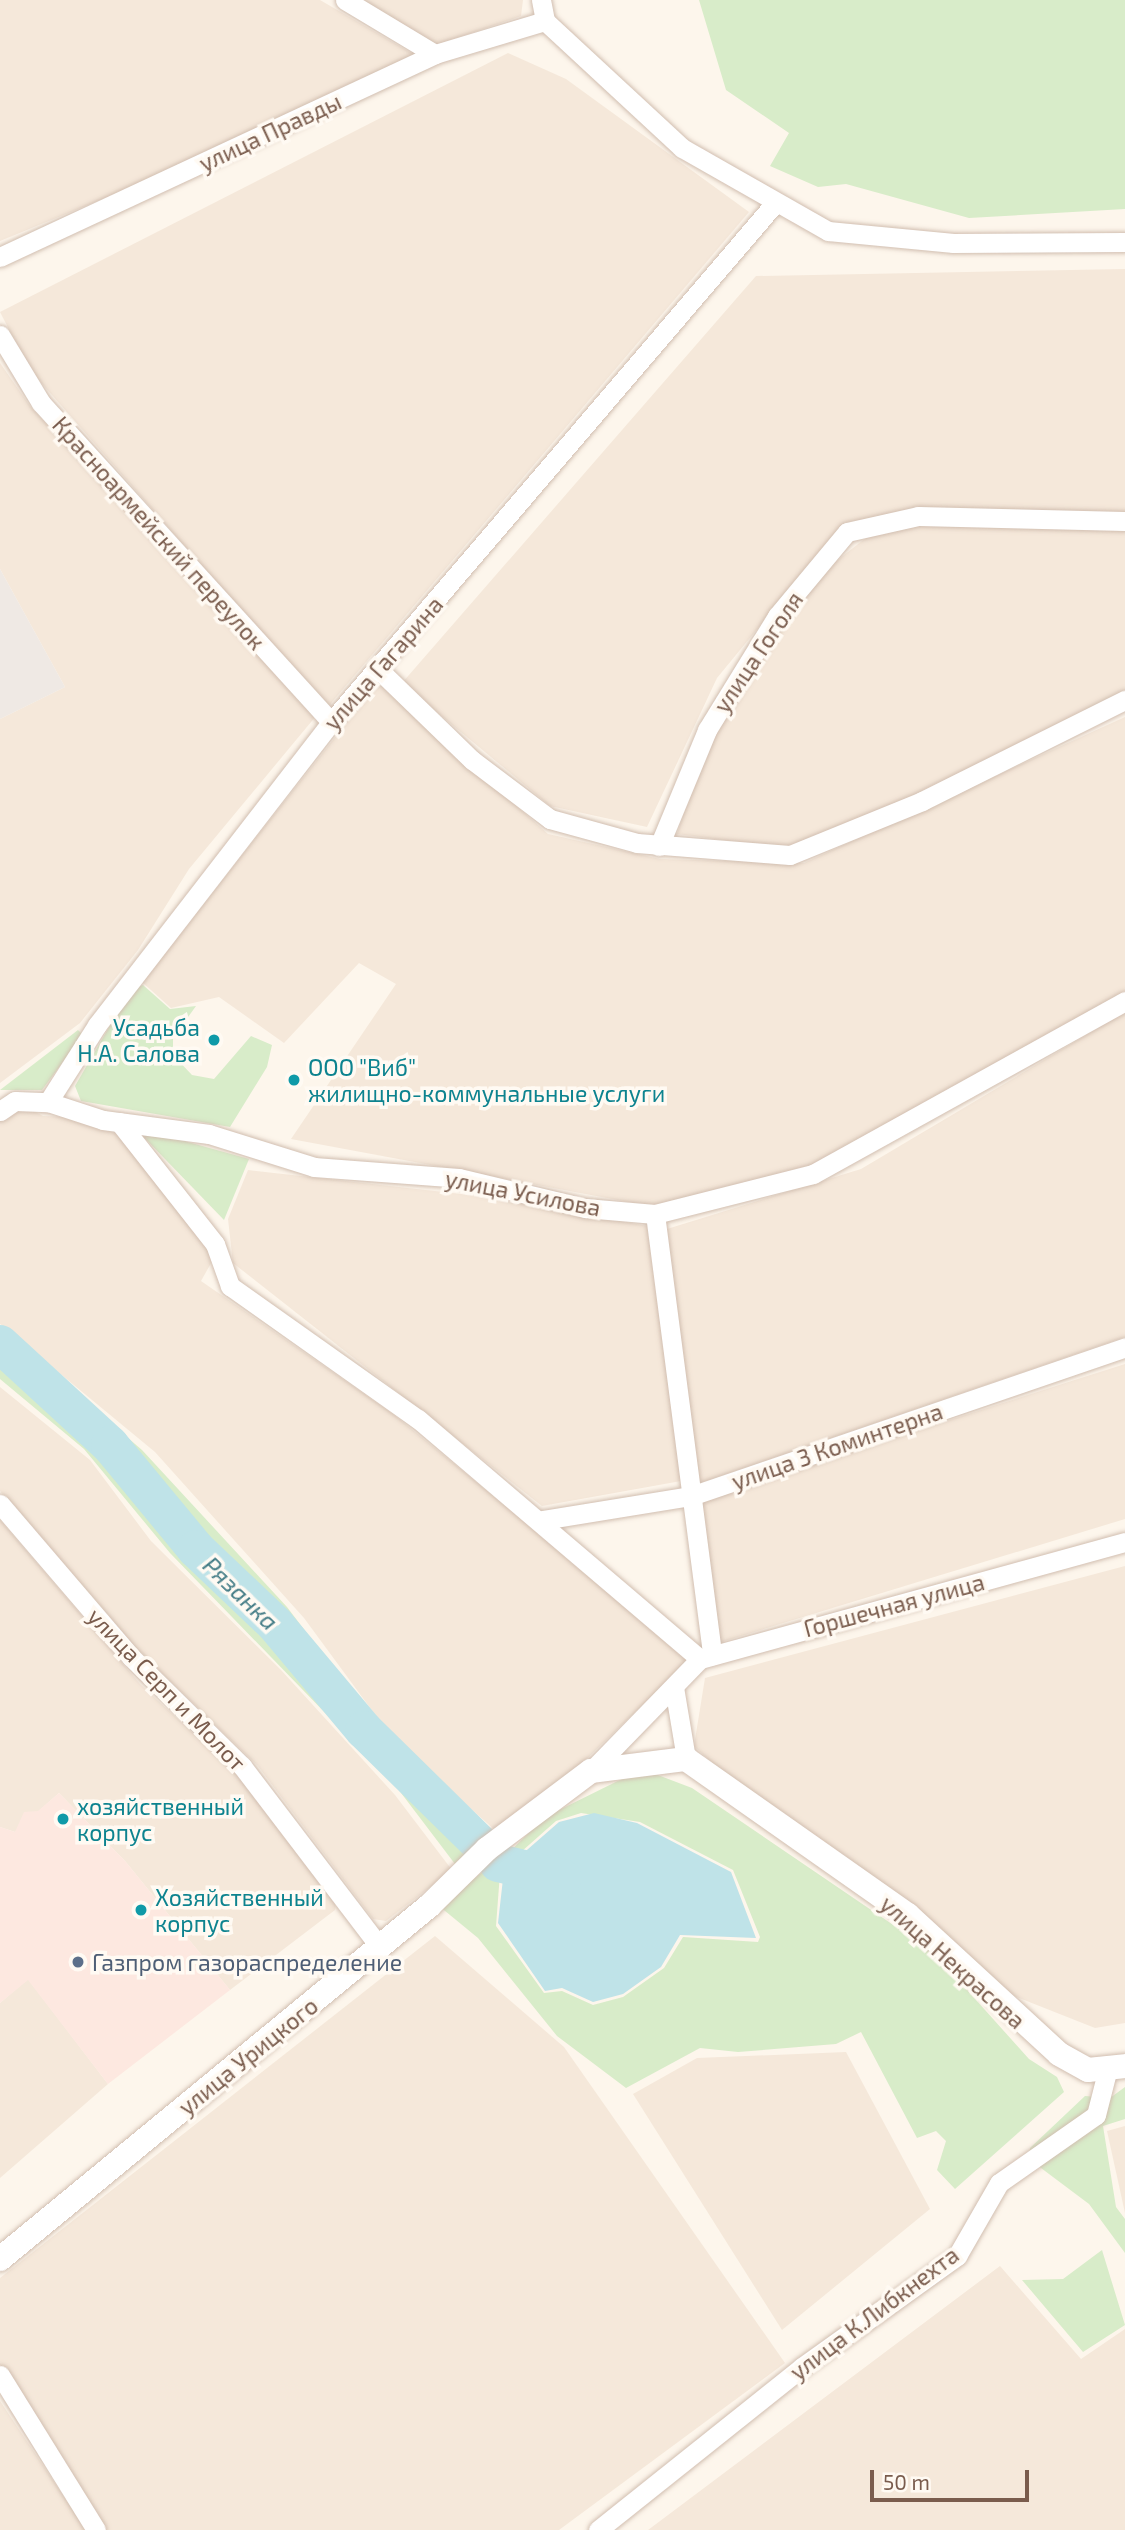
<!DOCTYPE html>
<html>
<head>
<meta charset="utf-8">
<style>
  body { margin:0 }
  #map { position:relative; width:1125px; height:2530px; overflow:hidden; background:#fdf6ec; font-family:"Exo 2",sans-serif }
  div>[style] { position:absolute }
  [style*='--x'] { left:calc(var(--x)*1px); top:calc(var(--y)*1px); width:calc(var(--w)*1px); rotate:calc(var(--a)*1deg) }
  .residential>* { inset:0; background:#f5e8da }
  .commercial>* { inset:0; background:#fde8e0 }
  .industrial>* { inset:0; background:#efe9e4 }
  .green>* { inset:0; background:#d8ecc9 }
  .water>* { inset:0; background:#bfe3e8 }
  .river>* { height:38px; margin:-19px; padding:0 19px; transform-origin:19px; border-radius:19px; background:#bfe3e8 }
  .roads { filter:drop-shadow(0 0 2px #d1beb0) drop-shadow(0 0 2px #d1beb0) }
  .minor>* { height:19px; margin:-9.5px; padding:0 9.5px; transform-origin:9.5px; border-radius:9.5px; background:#fff }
  .tertiary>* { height:24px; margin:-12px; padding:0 12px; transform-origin:12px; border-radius:12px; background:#fff }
  .dots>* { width:19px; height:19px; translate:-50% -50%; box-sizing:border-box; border:4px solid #fffaf3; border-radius:50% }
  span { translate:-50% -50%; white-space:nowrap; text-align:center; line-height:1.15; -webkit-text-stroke:7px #fffaf3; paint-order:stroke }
  .street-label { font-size:23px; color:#7a5c4d }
  .culture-label { font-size:23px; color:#0d838f }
  .right { translate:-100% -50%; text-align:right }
  .left { translate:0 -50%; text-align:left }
  .service-label { font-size:23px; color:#4e5e75 }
  .water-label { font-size:24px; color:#437c86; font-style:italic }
  .scale { position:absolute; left:870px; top:2470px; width:159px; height:32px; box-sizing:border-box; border:4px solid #7a5c4d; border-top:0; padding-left:9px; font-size:21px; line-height:24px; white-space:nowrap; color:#7a5c4d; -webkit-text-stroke:5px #fffaf3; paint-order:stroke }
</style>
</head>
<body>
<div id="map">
  <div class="residential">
    <div style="clip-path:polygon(0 0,320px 0,413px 54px,295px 120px,0 241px)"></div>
    <div style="clip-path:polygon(361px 0,523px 0,521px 16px,436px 45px)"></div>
    <div style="clip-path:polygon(508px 53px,566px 79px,749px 212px,327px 708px,30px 370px,0 312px)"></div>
    <div style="clip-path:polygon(1125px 269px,1125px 513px,905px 511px,844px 523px,717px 678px,647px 827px,550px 806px,402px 683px,756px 276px)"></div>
    <div style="clip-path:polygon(0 363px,30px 406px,316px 716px,189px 869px,138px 950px,80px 1023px,0 1083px,0 719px,65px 687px,0 569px)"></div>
    <div style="clip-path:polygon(896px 525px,1125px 529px,1125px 691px,899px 803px,786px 848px,677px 834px,711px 732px,825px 570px,876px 530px)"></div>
    <div style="clip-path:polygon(378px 683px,548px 834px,660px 859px,804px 863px,1125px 717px,1125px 993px,813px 1167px,650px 1206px,291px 1139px,396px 984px,359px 963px,284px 1043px,219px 997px,171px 1008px,142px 982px)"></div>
    <div style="clip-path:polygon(1125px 1012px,1125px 1337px,697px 1484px,667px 1229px,861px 1169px)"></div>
    <div style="clip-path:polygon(15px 1101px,43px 1116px,70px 1117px,123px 1136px,215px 1256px,201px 1281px,393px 1414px,691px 1658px,543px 1801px,497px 1832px,393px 1739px,304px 1618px,155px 1452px,0 1324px,0 1111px)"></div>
    <div style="clip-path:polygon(248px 1170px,488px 1197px,647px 1226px,681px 1481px,542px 1506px,233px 1263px,228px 1219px)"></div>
    <div style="clip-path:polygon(1125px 1364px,1125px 1519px,718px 1643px,699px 1500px)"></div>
    <div style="clip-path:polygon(0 1387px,90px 1460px,151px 1541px,281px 1670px,395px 1795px,452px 1870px,386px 1921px,373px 1919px,258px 1766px,127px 1639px,0 1491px)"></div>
    <div style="clip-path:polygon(0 1520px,140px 1684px,246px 1783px,336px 1900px,335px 1910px,230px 1990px,125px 1861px,59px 1793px,15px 1832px,0 1827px)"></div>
    <div style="clip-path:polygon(1125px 1566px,1125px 2023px,1095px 2028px,1004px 1992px,745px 1793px,694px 1746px,705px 1678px)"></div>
    <div style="clip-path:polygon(435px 1936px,564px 2047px,785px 2363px,559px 2530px,103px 2530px,0 2370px,0 2278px)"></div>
    <div style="clip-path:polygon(28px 1979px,108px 2084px,0 2178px,0 2003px)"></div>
    <div style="clip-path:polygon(846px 2052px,930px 2209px,782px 2330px,633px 2094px,697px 2058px)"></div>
    <div style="clip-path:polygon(1125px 2126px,1125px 2213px,1107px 2131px)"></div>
    <div style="clip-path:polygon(1000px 2266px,1081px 2359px,1125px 2329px,1125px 2530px,648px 2530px)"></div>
    <div style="clip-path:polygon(0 2401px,86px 2530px,0 2530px)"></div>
  </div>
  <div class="commercial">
    <div style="clip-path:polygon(59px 1793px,125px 1861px,230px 1990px,108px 2084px,28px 1980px,0 2003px,0 1827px,15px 1832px,24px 1812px,38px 1811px)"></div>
  </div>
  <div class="industrial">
    <div style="clip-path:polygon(0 569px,65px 687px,0 719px)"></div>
  </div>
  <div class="green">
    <div style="clip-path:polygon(699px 0,1125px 0,1125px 209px,969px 218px,846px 184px,818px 187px,770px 166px,789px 133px,726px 90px)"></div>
    <div style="clip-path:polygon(143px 985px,170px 1009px,196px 1006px,173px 1038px,173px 1055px,192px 1075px,214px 1079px,251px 1036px,272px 1045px,267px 1067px,230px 1127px,81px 1101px,75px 1086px,131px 989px)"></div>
    <div style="clip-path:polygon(78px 1030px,83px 1035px,42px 1090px,0 1090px)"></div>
    <div style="clip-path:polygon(134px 1127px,249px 1159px,224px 1220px)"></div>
    <div style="clip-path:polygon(0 1353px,23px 1378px,71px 1389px,142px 1450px,287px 1607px,397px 1752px,491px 1832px,458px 1868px,395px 1785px,170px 1553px,84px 1449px,0 1379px)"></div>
    <div style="clip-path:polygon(642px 1769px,692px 1788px,933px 1952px,1029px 2059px,1057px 2077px,1064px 2092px,955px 2189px,937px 2170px,946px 2141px,936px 2131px,917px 2138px,861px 2032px,836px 2044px,738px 2052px,700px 2048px,626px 2088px,557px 2036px,478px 1938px,439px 1906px,490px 1866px,500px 1873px,496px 1926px,544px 1993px,562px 1991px,593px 2005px,623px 1997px,664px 1968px,683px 1937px,758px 1942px,760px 1937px,733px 1870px,640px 1822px,581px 1813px,556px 1821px,503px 1868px,498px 1863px,545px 1817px)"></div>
    <div style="clip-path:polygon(1125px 2087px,1125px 2119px,1103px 2126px,1116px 2207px,1125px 2219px,1125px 2253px,1089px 2204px,1029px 2159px,1030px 2148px,1085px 2096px,1110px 2098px)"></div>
    <div style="clip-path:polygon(1102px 2250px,1125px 2325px,1083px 2352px,1022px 2280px,1063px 2279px)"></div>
  </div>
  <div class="water">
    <div style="clip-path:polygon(594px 1813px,637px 1823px,731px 1872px,756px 1938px,680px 1935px,661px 1967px,623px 1994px,593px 2002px,562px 1988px,545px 1991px,498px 1923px,504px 1870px,559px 1822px)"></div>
  </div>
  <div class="river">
    <div style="--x:0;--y:1344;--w:149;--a:42.6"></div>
    <div style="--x:110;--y:1445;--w:135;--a:50.4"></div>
    <div style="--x:196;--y:1549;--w:109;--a:43.5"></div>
    <div style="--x:275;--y:1624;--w:138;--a:50"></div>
    <div style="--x:364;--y:1730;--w:163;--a:44.5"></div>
    <div style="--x:498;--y:1863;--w:66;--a:13.2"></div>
  </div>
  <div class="roads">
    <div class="minor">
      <div style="--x:345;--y:0;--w:105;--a:31"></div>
      <div style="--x:541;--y:0;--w:21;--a:79"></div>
      <div style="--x:545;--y:21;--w:187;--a:42.8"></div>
      <div style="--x:682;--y:148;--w:168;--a:29.6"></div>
      <div style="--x:828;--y:231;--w:126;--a:5.5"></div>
      <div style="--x:953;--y:243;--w:172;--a:-0.3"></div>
      <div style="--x:0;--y:257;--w:480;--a:-25"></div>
      <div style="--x:435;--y:54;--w:115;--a:-16.7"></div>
      <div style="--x:0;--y:335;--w:79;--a:58.9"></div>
      <div style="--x:41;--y:403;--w:431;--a:47.7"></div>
      <div style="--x:378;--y:669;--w:131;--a:44.1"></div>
      <div style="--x:472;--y:760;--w:98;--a:37.1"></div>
      <div style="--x:550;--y:819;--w:90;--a:15.4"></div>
      <div style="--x:637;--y:843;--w:153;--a:4.5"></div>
      <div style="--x:790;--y:855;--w:143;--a:-22.2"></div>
      <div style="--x:922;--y:801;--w:227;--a:-26.5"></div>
      <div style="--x:659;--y:846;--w:126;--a:-67.5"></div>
      <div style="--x:707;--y:730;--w:134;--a:-58.4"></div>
      <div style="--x:777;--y:616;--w:109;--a:-50.2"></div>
      <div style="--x:847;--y:532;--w:73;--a:-12.7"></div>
      <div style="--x:918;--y:516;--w:207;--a:1.4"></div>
      <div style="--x:48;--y:1102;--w:58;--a:18.1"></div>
      <div style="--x:103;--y:1120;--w:107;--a:7.5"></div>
      <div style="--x:209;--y:1134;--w:110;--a:17.4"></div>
      <div style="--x:314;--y:1167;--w:145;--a:4.3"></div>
      <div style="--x:459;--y:1178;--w:130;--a:13.4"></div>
      <div style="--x:585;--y:1208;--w:70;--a:4.9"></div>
      <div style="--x:655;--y:1214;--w:163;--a:-14.2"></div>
      <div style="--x:813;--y:1174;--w:357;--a:-29"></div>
      <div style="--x:0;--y:1111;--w:18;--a:-34"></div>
      <div style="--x:15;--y:1101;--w:33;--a:2"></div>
      <div style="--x:48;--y:1102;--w:91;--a:-57.5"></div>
      <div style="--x:97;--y:1025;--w:383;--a:-52.3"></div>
      <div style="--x:331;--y:722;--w:683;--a:-49.45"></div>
      <div style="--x:119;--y:1122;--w:155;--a:51.8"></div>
      <div style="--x:215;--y:1244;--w:45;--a:70.3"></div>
      <div style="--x:230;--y:1286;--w:230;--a:35.3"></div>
      <div style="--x:418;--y:1419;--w:370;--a:40.4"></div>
      <div style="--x:655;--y:1214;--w:445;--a:82.6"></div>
      <div style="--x:0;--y:1504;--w:201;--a:49.4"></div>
      <div style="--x:131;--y:1657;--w:156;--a:44.5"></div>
      <div style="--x:242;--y:1766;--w:228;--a:52.7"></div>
      <div style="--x:542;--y:1520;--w:151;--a:-9.2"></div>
      <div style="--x:691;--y:1496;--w:459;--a:-18.9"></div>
      <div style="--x:674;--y:1687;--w:73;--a:80.5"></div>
      <div style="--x:591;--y:1771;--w:156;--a:-45.8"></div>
      <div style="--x:700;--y:1659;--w:441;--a:-15.4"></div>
      <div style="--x:0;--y:2375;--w:182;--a:58.2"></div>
      <div style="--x:598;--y:2530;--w:261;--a:-38.6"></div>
      <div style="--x:802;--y:2367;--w:191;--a:-35.6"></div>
      <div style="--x:957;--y:2256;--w:84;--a:-60.1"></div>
      <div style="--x:999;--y:2183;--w:118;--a:-35"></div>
      <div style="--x:1096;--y:2115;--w:49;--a:-75.7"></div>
    </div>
    <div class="tertiary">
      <div style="--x:0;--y:2259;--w:556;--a:-39.45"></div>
      <div style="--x:429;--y:1906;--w:81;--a:-44.5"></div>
      <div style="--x:487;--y:1849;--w:130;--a:-36.9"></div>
      <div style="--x:591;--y:1771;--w:96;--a:-7.2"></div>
      <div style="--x:686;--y:1759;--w:271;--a:35.1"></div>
      <div style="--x:908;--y:1915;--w:205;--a:42.6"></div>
      <div style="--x:1059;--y:2054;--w:33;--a:29"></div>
      <div style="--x:1088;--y:2070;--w:37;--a:-6"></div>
    </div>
  </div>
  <div class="dots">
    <div style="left:214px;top:1040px;background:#0f9aa8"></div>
    <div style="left:294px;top:1080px;background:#0f9aa8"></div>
    <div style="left:63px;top:1819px;background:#0f9aa8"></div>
    <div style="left:141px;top:1910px;background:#0f9aa8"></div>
    <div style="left:78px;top:1962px;background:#5c6f8a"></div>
  </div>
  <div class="street-label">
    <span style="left:270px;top:132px;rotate:-25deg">улица Правды</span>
    <span style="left:159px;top:533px;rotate:48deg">Красноармейский переулок</span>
    <span style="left:758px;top:652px;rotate:-56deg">улица Гоголя</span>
    <span style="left:383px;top:663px;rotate:-49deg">улица Гагарина</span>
    <span style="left:523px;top:1193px;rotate:11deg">улица Усилова</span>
    <span style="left:837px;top:1446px;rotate:-19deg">улица 3 Коминтерна</span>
    <span style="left:894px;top:1605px;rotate:-15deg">Горшечная улица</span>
    <span style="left:167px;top:1689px;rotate:46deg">улица Серп и Молот</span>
    <span style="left:953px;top:1962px;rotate:42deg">улица Некрасова</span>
    <span style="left:248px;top:2056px;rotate:-39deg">улица Урицкого</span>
    <span style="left:874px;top:2313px;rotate:-37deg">улица К.Либкнехта</span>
  </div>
  <div class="culture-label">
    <span class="right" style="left:200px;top:1040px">Усадьба<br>Н.А. Салова</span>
    <span class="left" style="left:308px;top:1080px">ООО "Виб"<br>жилищно-коммунальные услуги</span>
    <span class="left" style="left:77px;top:1819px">хозяйственный<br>корпус</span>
    <span class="left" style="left:155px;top:1910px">Хозяйственный<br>корпус</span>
  </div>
  <div class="service-label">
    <span class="left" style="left:92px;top:1962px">Газпром газораспределение</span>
  </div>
  <div class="water-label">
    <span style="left:241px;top:1593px;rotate:44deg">Рязанка</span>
  </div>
  <div class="scale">50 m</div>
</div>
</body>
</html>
